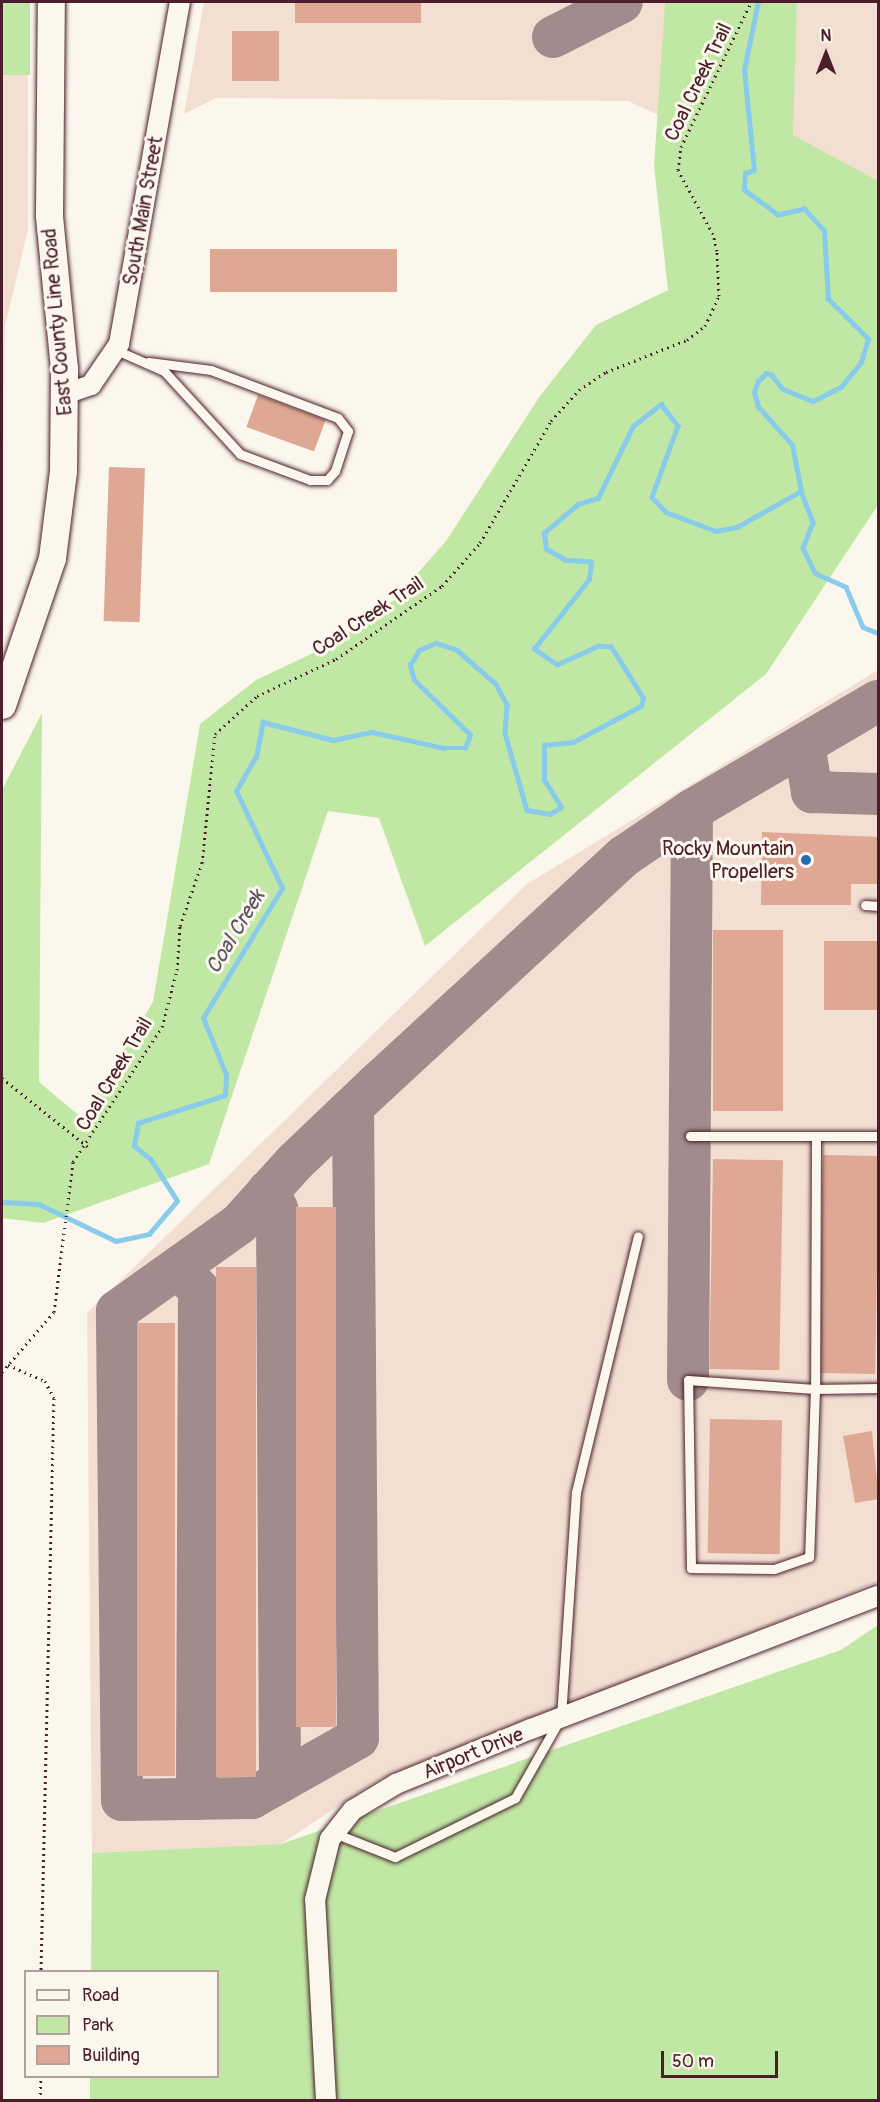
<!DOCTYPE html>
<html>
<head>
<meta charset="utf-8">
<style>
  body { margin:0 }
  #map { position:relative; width:880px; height:2102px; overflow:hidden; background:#fbf7ec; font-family:Pangolin,sans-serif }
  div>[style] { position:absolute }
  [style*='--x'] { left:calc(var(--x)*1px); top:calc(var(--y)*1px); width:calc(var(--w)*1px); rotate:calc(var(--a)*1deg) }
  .built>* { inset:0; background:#f2dfd2 }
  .green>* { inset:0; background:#c0e8a4; transform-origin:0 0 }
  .stream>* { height:4.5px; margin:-2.25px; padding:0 2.25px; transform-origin:2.25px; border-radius:2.25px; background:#89cbea }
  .taxiway>* { height:42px; margin:-21px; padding:0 21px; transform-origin:21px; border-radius:21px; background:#a28b8c }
  .building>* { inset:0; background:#dea895; transform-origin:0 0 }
  .path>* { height:3px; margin-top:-1.5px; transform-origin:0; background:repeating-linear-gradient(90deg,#4a1f2b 0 1.5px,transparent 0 6px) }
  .roads { filter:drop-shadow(0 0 2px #4a1f2b) drop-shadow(0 0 2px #4a1f2b) }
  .lane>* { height:9px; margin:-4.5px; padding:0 4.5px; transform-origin:4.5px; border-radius:4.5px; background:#fbf7ec }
  .street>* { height:20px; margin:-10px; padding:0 10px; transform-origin:10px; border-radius:10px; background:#fbf7ec }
  .secondary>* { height:27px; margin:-13.5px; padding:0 13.5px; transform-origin:13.5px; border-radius:13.5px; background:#fbf7ec }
  .dots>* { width:16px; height:16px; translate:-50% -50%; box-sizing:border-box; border:3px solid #fbf7ec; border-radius:50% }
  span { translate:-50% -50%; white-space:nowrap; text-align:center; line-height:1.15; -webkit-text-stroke:6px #fbf7ec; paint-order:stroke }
  .street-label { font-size:20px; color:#4a1f2b }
  .poi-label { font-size:20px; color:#4a1f2b }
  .right { translate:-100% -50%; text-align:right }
  .water-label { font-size:21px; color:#5d5364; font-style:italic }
  .frame { position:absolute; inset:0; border:3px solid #4a1f2b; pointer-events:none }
  .legend { position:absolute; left:24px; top:1970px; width:195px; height:108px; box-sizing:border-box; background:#fbf7ec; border:2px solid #b4a19f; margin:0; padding:8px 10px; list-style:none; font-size:18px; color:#4a1f2b }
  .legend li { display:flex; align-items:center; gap:12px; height:30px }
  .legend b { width:30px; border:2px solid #b4a19f }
  .north { position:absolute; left:796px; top:24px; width:60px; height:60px; -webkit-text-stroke:4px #fbf7ec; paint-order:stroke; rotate:0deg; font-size:16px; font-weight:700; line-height:24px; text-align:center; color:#4a1f2b }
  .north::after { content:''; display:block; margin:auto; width:21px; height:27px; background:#4a1f2b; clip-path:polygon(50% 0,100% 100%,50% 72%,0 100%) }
  .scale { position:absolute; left:661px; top:2051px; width:117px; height:27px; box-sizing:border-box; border:3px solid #4a1f2b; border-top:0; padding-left:8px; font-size:18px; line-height:21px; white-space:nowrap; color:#4a1f2b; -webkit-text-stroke:4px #fbf7ec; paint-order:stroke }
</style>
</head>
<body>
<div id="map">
  <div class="built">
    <div style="clip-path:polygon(204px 2px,878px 2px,878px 217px,628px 101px,216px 98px,184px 114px)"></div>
    <div style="clip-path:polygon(28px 73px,28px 230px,5px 326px,2px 514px,2px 75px)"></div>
    <div style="clip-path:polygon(878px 670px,878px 1582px,381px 1778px,281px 1844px,92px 1853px,87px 1313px,527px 884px)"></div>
  </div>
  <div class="green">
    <div style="left:2px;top:2px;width:28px;height:73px"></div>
    <div style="clip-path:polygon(665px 2px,797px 2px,793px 135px,878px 181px,878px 505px,766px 674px,425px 946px,379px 818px,328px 811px,209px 1164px,43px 1223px,2px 1218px,2px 790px,42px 713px,39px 1082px,82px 1118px,153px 1002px,200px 724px,256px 680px,328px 646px,394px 600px,446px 541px,540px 396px,596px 325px,668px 290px,654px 166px)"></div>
    <div style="clip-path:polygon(878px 1625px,878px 2100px,90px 2100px,90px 2077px,218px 2076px,218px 1972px,91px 1971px,92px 1853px,281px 1844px,841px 1650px)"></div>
  </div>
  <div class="stream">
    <div style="--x:801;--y:491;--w:34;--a:69"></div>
    <div style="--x:813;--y:523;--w:27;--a:112"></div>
    <div style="--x:803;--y:548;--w:28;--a:64"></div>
    <div style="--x:815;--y:573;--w:34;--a:24"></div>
    <div style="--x:846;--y:587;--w:43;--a:67"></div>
    <div style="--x:863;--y:627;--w:16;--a:22"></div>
    <div style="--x:2;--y:1202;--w:37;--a:3"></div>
    <div style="--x:39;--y:1204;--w:85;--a:25.7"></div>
    <div style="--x:116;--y:1241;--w:34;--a:-12"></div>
    <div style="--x:149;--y:1234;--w:43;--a:-49.7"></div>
    <div style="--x:177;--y:1201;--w:49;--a:-122.4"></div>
    <div style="--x:151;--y:1160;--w:22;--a:-141"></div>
    <div style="--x:134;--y:1146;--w:23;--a:-80"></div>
    <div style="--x:138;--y:1123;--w:91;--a:-17.8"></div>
    <div style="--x:225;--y:1095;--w:20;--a:-87"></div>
    <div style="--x:226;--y:1075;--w:61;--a:-112"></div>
    <div style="--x:203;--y:1018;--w:152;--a:-58.7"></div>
    <div style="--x:282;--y:888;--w:107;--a:-115.4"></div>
    <div style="--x:236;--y:791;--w:39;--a:-60"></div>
    <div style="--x:256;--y:757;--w:36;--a:-79"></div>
    <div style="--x:263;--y:722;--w:72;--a:14.4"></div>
    <div style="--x:333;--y:740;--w:40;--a:-12"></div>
    <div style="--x:372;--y:732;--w:74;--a:12.5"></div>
    <div style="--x:444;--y:748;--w:21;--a:0"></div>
    <div style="--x:465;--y:748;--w:14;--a:-69"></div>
    <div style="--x:470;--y:735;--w:78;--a:-135.5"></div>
    <div style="--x:414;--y:680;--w:16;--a:-105"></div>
    <div style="--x:410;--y:665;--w:17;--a:-59"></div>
    <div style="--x:419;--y:650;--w:18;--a:-22"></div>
    <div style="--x:436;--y:643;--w:22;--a:18"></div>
    <div style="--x:457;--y:650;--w:52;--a:41.1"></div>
    <div style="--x:496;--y:684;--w:24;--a:62"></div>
    <div style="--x:507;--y:705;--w:28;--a:94"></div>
    <div style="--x:505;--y:733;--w:80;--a:74.1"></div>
    <div style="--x:527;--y:810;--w:23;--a:10"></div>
    <div style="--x:550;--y:814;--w:13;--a:-32"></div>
    <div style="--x:561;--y:807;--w:32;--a:-122"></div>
    <div style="--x:544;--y:780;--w:35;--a:-90"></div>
    <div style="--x:544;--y:745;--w:29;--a:-6"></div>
    <div style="--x:573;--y:742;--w:77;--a:-27.9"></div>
    <div style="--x:641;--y:706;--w:8;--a:-76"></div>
    <div style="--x:643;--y:698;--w:60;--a:-122.1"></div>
    <div style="--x:611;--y:647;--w:12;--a:-175"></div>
    <div style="--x:599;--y:646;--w:46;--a:155.7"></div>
    <div style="--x:557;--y:665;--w:28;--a:-145"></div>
    <div style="--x:534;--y:649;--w:89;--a:-51.8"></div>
    <div style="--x:589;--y:579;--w:17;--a:-83"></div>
    <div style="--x:591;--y:562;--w:26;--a:-176"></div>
    <div style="--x:565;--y:560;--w:22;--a:-150"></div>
    <div style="--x:546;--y:549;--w:16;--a:-97"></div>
    <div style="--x:544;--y:533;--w:45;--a:-40.5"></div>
    <div style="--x:578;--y:504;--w:21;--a:-17"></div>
    <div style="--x:598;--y:498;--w:80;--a:-64.1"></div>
    <div style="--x:633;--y:426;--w:36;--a:-38"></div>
    <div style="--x:661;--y:404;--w:28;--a:52"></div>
    <div style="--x:678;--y:426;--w:76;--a:110.1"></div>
    <div style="--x:652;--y:497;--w:21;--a:47"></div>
    <div style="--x:666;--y:512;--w:53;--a:20.8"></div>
    <div style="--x:716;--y:531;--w:21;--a:-11"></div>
    <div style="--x:737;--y:527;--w:73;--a:-29.4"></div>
    <div style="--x:801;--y:491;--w:47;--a:-101.1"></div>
    <div style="--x:792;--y:445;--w:51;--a:-131.8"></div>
    <div style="--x:758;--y:407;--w:16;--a:-105"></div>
    <div style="--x:754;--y:392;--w:12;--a:-70"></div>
    <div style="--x:758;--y:381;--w:11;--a:-45"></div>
    <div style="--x:766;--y:373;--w:6;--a:18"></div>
    <div style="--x:772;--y:375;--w:18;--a:52"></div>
    <div style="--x:783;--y:389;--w:32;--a:22"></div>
    <div style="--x:813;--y:401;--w:31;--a:-27"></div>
    <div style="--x:841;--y:387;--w:32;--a:-51"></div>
    <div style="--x:861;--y:362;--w:24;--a:-73"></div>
    <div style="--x:868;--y:339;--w:57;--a:-135"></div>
    <div style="--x:828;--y:299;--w:68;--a:-93.4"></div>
    <div style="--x:824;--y:231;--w:30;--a:-132"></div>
    <div style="--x:804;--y:209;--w:27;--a:167"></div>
    <div style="--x:778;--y:215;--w:42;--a:-143.7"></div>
    <div style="--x:744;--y:190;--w:17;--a:-87"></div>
    <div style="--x:745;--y:173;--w:9;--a:-18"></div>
    <div style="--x:754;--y:170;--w:100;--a:-95.7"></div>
    <div style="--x:744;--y:70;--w:69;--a:-78.4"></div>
  </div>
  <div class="taxiway">
    <div style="--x:553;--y:37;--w:77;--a:-26.9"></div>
    <div style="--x:804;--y:745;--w:48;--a:80.3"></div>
    <div style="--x:812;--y:792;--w:66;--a:1.7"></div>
    <div style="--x:353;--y:1107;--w:631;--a:89.55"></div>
    <div style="--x:358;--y:1738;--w:122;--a:150.5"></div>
    <div style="--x:252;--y:1798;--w:130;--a:179.1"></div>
    <div style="--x:122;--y:1800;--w:489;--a:-90.6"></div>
    <div style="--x:117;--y:1311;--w:150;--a:-35.5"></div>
    <div style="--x:239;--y:1224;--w:84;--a:-47.9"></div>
    <div style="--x:295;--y:1162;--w:113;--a:-43.6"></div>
    <div style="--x:377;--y:1084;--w:335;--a:-42.7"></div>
    <div style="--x:623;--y:857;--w:83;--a:-34.3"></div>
    <div style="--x:692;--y:810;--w:216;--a:-30.4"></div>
    <div style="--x:268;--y:1191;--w:20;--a:63"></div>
    <div style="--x:277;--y:1209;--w:573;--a:89.7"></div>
    <div style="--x:178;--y:1268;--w:30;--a:46"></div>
    <div style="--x:199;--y:1290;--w:509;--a:90.23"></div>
    <div style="--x:688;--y:1380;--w:570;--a:-89.6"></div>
  </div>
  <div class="building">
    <div style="left:295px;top:2px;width:126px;height:21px"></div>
    <div style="left:232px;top:31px;width:47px;height:50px"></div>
    <div style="left:397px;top:249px;width:43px;height:187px;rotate:90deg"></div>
    <div style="left:258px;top:395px;width:72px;height:34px;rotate:20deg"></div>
    <div style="left:109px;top:467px;width:36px;height:154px;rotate:2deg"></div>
    <div style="clip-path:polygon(762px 832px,879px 837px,879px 884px,851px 884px,851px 905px,761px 905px)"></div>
    <div style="left:713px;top:930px;width:70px;height:181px"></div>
    <div style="left:879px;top:941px;width:69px;height:55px;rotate:90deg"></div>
    <div style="left:823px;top:1155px;width:56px;height:218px;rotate:1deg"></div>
    <div style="left:713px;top:1159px;width:70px;height:210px;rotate:1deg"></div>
    <div style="left:296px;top:1207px;width:40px;height:520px"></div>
    <div style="left:216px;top:1267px;width:40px;height:510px"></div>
    <div style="left:137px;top:1323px;width:38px;height:453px"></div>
    <div style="left:710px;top:1419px;width:72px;height:134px;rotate:1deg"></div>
    <div style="clip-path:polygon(872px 1431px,879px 1499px,855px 1503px,843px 1436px)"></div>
  </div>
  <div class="path">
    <div style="--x:2;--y:1078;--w:110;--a:38.7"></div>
    <div style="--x:8;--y:1365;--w:40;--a:23.4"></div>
    <div style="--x:45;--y:1381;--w:19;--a:62"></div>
    <div style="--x:54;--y:1398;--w:574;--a:91.3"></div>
    <div style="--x:2;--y:1372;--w:79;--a:-49.1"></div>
    <div style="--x:54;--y:1312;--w:151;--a:-82.8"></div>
    <div style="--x:73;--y:1162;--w:162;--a:-56.6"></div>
    <div style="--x:162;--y:1027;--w:59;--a:-75.3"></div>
    <div style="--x:177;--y:970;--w:44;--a:-86.1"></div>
    <div style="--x:180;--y:926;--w:67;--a:-70.8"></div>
    <div style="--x:202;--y:863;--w:130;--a:-84.2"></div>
    <div style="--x:215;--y:734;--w:57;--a:-42.1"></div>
    <div style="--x:257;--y:696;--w:87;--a:-25.1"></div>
    <div style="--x:336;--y:659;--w:129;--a:-34.6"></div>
    <div style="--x:442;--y:586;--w:57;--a:-48.5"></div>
    <div style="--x:480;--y:543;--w:141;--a:-59.8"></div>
    <div style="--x:551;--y:421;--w:42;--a:-47.9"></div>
    <div style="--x:579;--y:390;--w:32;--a:-34"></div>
    <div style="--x:606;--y:372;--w:87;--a:-21.6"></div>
    <div style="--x:687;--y:340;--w:23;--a:-38"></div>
    <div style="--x:705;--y:326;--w:33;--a:-65"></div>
    <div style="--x:719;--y:296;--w:45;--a:-92.5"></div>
    <div style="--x:717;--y:251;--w:17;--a:-103"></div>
    <div style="--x:713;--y:234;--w:73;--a:-118.7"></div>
    <div style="--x:678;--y:170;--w:23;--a:-83"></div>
    <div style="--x:681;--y:147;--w:161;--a:-64.2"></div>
    <div style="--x:40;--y:2100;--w:24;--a:-88"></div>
  </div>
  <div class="roads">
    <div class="lane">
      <div style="--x:116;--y:350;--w:52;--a:23.6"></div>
      <div style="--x:164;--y:371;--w:113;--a:47.5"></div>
      <div style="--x:240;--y:454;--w:75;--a:20.4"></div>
      <div style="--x:310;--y:480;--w:17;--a:0"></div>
      <div style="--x:327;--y:480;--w:12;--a:-48"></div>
      <div style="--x:335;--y:471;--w:42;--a:-72"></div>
      <div style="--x:348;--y:431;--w:16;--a:-128"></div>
      <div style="--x:338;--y:418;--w:136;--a:-159.3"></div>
      <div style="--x:211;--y:370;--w:63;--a:-172.6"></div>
      <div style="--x:865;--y:905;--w:13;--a:4"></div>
      <div style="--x:690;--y:1136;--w:188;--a:0"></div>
      <div style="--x:816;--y:1136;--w:253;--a:90.2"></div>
      <div style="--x:815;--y:1389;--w:168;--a:92"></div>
      <div style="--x:809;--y:1557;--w:37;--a:161"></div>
      <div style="--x:774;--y:1569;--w:83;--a:-179.3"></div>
      <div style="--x:691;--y:1568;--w:188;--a:-90.9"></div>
      <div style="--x:688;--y:1380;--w:127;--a:4.1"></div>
      <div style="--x:815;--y:1389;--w:63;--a:-0.9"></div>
      <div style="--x:334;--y:1833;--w:66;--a:21.5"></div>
      <div style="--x:395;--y:1857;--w:134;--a:-26.2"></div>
      <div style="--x:515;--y:1798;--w:93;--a:-60.4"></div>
      <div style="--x:561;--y:1717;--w:225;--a:-86.2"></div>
      <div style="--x:576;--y:1492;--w:263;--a:-76.4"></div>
    </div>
    <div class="street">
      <div style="--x:65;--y:394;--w:28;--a:-19"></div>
      <div style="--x:91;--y:385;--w:50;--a:-55.7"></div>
      <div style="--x:119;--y:344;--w:347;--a:-79.9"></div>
      <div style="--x:326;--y:2100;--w:200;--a:-93.1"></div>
      <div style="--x:315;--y:1900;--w:63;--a:-76.2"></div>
      <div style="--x:330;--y:1839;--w:37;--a:-52"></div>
      <div style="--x:353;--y:1810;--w:50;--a:-31.2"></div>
      <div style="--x:396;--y:1784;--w:146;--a:-22.2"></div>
      <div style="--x:531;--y:1729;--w:372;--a:-21"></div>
    </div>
    <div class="secondary">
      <div style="--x:2;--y:705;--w:155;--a:-71.2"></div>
      <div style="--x:52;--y:558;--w:88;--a:-82.8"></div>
      <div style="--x:63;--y:471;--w:102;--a:-89.4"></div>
      <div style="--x:64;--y:369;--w:155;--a:-95.6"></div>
      <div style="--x:49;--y:215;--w:213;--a:-89.5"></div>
    </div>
  </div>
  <div class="dots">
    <div style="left:806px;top:860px;background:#1f6fb2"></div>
  </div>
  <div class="street-label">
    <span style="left:698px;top:82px;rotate:-64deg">Coal Creek Trail</span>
    <span style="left:143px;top:211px;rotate:-80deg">South Main Street</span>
    <span style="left:57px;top:322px;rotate:-95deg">East County Line Road</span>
    <span style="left:368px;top:616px;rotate:-33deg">Coal Creek Trail</span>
    <span style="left:114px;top:1074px;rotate:-59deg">Coal Creek Trail</span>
    <span style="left:473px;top:1753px;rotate:-22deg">Airport Drive</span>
  </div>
  <div class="poi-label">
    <span class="right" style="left:794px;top:860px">Rocky Mountain<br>Propellers</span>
  </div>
  <div class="water-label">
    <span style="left:236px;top:932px;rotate:-59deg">Coal Creek</span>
  </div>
  <div class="frame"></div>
  <ul class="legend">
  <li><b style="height:8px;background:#fbf7ec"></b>Road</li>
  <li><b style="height:16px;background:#c0e8a4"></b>Park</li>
  <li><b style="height:16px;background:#dea895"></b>Building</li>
  </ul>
  <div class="north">N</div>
  <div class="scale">50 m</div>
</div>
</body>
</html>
